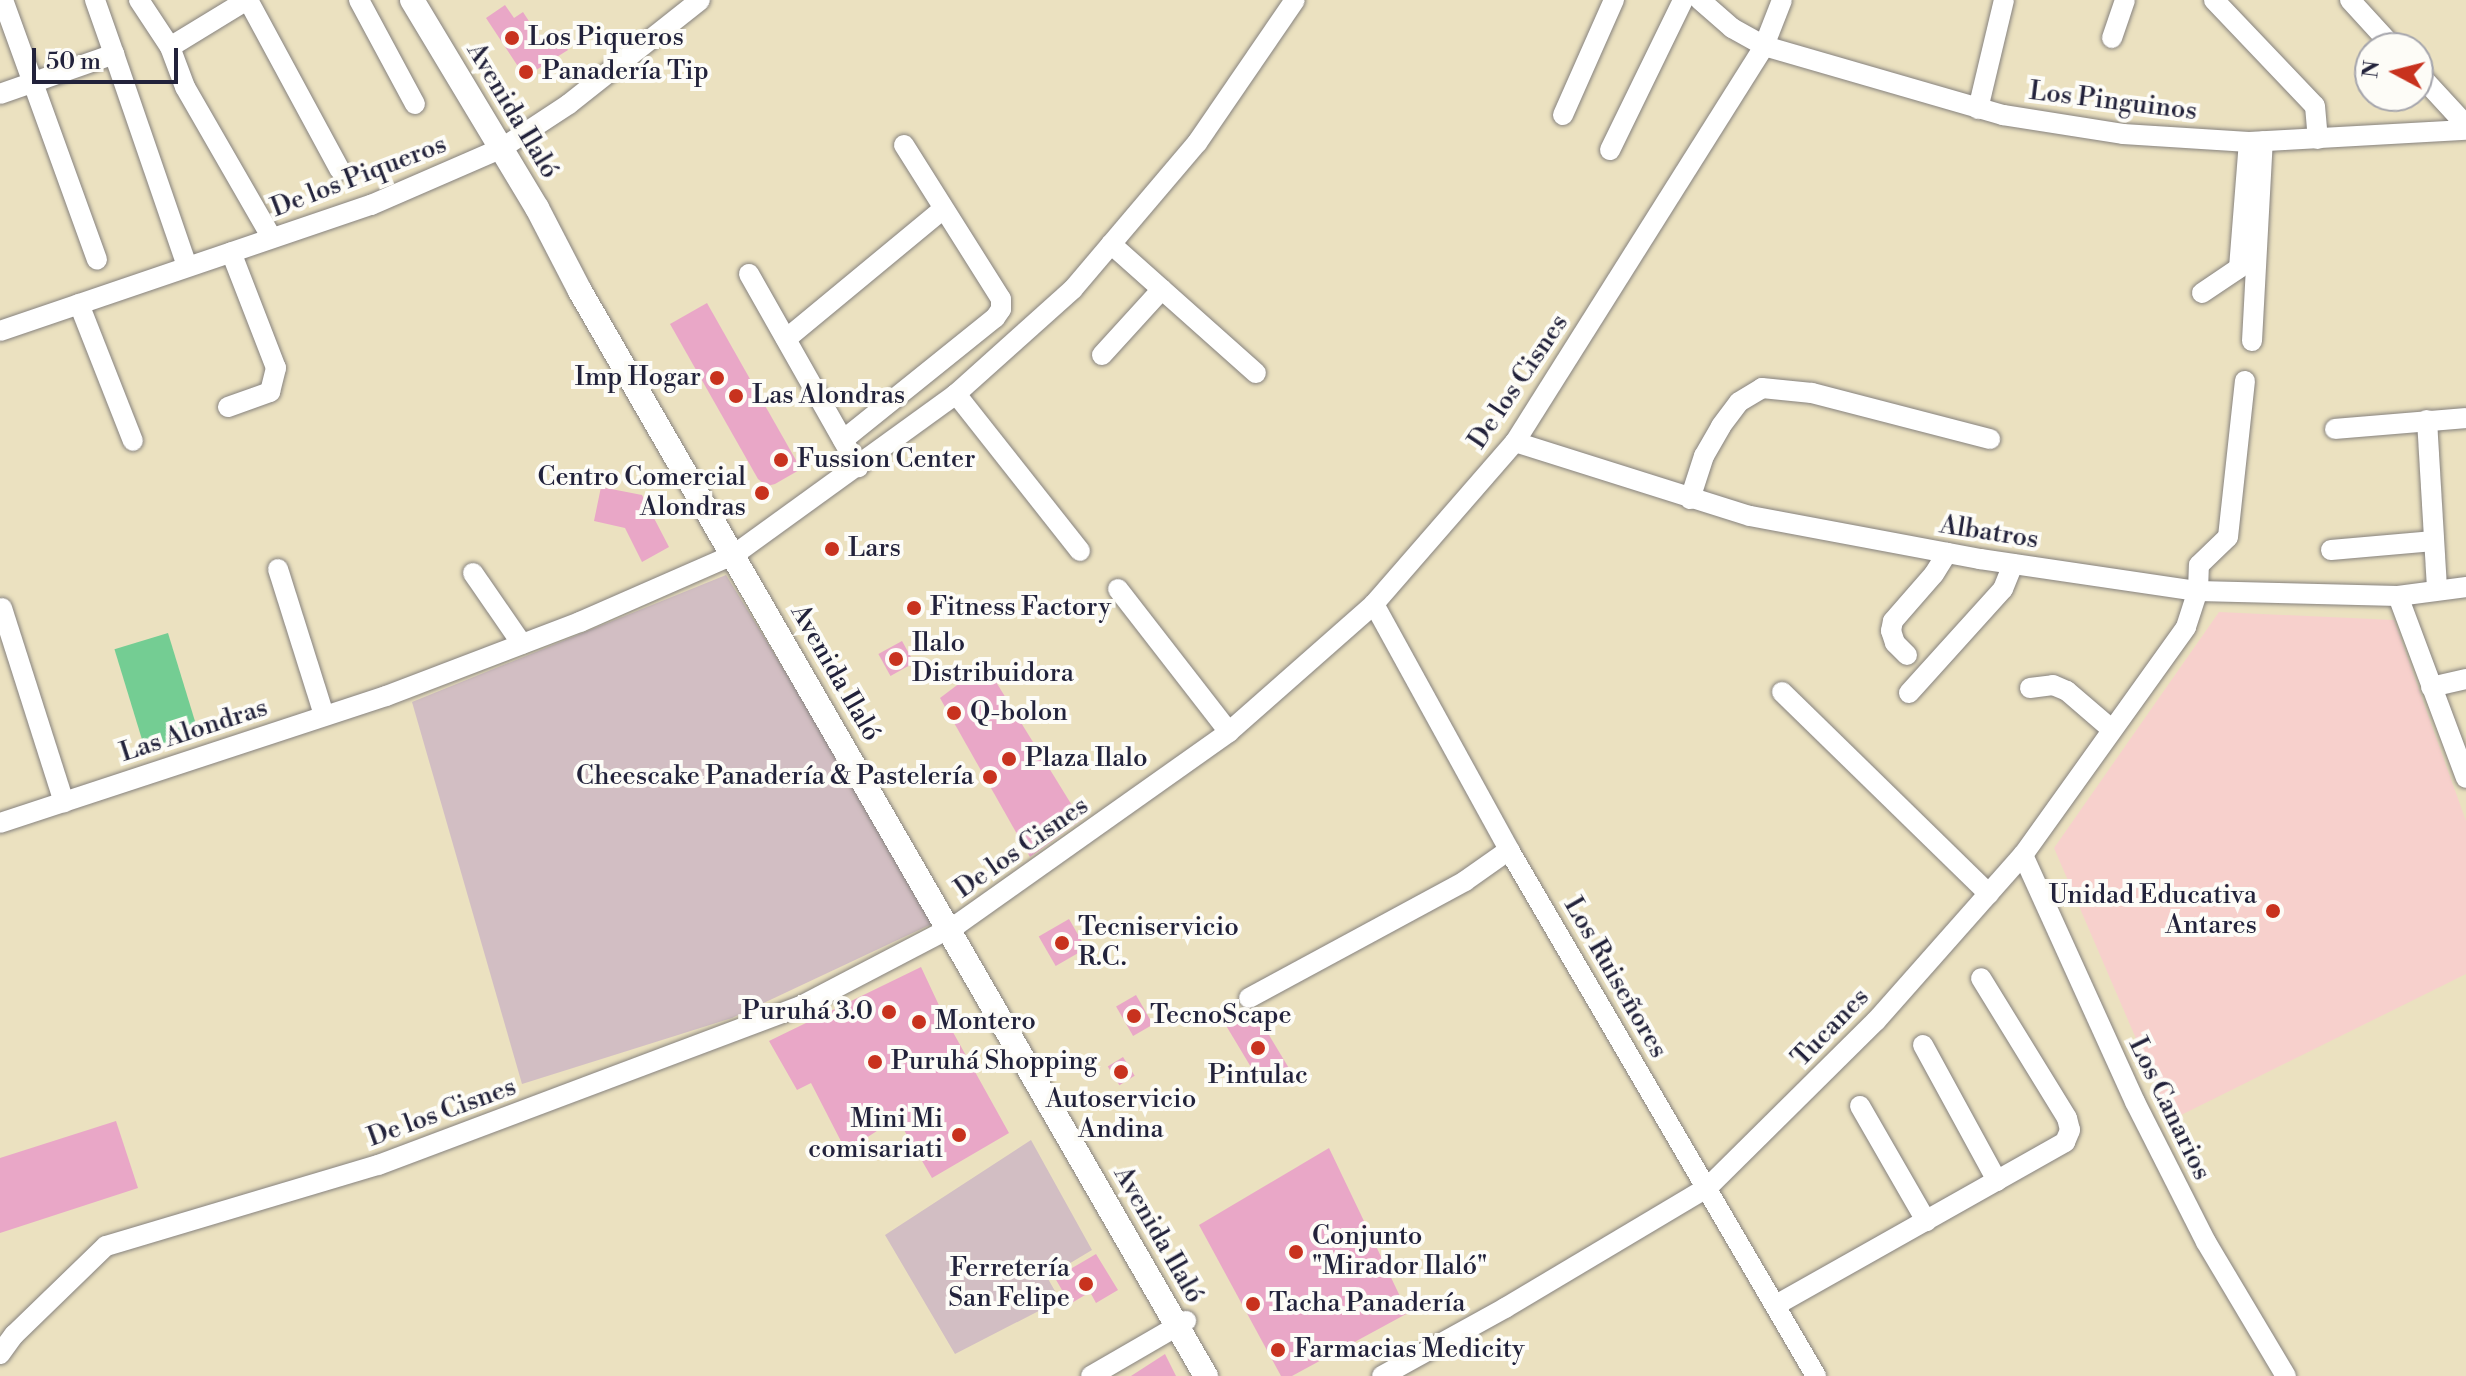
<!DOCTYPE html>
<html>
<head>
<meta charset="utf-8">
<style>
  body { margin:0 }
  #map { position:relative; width:2466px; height:1376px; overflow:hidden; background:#ebe1c0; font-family:"Libre Bodoni",serif }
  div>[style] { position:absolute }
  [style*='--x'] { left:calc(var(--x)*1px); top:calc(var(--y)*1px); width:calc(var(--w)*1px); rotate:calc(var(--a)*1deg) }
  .built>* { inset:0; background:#f7d0cc }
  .industrial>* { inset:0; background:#d2bec3 }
  .green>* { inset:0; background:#74cd93; transform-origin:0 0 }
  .building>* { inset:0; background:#e9a7c7; transform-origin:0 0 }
  .roads { filter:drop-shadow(0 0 2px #86827e) drop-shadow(0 0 2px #86827e) }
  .minor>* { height:20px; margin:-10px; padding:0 10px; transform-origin:10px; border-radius:10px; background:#fff }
  .major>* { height:24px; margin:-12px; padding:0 12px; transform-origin:12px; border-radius:12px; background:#fff }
  .dots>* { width:22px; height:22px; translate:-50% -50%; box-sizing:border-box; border:4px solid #fdfcf7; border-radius:50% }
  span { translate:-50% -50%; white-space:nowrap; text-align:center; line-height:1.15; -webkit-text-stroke:8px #fdfcf7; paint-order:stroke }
  .poi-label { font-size:26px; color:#22223b }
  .left { translate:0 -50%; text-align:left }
  .right { translate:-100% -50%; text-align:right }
  .street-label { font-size:26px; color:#22223b }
  .north { position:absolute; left:2354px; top:32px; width:80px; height:80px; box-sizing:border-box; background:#fdfcf7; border:2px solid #a5a5ac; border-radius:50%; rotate:277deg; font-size:22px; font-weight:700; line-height:32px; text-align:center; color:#22223b }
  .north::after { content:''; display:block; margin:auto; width:28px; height:36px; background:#c8321e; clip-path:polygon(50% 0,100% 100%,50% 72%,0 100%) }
  .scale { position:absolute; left:32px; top:48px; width:146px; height:36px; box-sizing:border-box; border:4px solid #22223b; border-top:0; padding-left:10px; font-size:24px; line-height:28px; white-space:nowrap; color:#22223b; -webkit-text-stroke:6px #fdfcf7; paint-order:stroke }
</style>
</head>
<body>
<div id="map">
  <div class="built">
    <div style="clip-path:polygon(2219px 612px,2394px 620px,2466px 821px,2466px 974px,2171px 1120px,2054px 848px)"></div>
  </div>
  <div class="industrial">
    <div style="clip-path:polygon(726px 575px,938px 921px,732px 1018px,522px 1084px,412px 702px)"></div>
    <div style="clip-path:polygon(1031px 1140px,1092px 1250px,1047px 1277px,1060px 1300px,955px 1354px,885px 1235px)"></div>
  </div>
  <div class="green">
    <div style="left:168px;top:633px;width:107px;height:56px;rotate:73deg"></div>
  </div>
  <div class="building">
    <div style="clip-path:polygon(505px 5px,514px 18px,523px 12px,540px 38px,554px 29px,568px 50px,525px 77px,486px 18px)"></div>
    <div style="clip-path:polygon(707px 303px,801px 469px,775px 484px,767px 486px,758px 479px,670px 324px)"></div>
    <div style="clip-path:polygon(601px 487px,642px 495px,669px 547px,642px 562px,625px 528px,594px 521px)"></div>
    <div style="left:902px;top:641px;width:25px;height:27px;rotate:61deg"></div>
    <div style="clip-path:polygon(985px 664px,1081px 820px,1030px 857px,940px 698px)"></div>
    <div style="left:1069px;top:919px;width:34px;height:35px;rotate:60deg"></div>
    <div style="clip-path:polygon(921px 967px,944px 1016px,1009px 1133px,932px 1178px,897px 1118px,846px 1151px,811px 1083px,797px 1090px,769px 1041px)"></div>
    <div style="left:1136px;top:995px;width:34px;height:23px;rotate:60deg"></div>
    <div style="left:1254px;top:1010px;width:70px;height:32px;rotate:59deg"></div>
    <div style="left:1123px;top:1057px;width:22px;height:18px;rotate:58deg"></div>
    <div style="clip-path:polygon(116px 1121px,138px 1188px,0 1233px,0 1158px)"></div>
    <div style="clip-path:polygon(1329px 1148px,1408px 1313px,1292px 1376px,1281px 1376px,1199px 1225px)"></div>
    <div style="clip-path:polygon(1096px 1254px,1118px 1290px,1096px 1303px,1090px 1292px,1070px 1304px,1055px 1278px)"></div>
    <div style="clip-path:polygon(1165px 1354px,1176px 1376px,1131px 1376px)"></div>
  </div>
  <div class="roads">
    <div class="minor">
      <div style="--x:3;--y:0;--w:276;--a:70.1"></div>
      <div style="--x:95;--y:0;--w:57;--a:70.6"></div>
      <div style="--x:139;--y:0;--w:56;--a:56.6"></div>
      <div style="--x:247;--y:0;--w:90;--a:148.6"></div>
      <div style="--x:170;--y:47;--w:43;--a:69.4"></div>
      <div style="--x:185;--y:87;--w:174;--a:60.1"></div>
      <div style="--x:248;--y:0;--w:193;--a:61.6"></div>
      <div style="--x:359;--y:0;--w:118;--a:61.7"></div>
      <div style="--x:1700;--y:0;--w:43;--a:41.2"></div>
      <div style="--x:1732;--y:28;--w:37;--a:29"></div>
      <div style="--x:1764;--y:46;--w:249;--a:16.1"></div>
      <div style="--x:2003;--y:115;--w:121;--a:9"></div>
      <div style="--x:2123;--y:134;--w:126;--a:3.6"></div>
      <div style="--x:2249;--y:142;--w:217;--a:-3.2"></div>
      <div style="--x:2214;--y:0;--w:146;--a:46.4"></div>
      <div style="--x:2315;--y:106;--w:33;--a:85"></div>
      <div style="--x:2350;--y:0;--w:65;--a:47.5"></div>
      <div style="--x:2112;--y:38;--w:40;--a:-71.1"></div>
      <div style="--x:2418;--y:73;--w:71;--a:47.3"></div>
      <div style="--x:0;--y:94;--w:121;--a:-19.3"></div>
      <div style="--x:114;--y:54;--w:224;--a:71"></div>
      <div style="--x:1978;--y:109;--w:112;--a:-76.6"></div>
      <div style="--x:1563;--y:115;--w:126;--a:-66.1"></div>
      <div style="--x:1610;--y:150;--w:167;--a:-64"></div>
      <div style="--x:1111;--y:244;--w:194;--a:41.7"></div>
      <div style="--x:749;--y:274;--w:222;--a:60.5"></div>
      <div style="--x:2202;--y:293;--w:45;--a:-34"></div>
      <div style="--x:2239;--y:268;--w:126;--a:-85.5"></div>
      <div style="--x:79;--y:304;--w:147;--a:68.5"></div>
      <div style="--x:0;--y:331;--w:392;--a:-18.8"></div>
      <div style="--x:371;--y:205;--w:143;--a:-23.5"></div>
      <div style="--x:502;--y:148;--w:80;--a:-33.3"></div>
      <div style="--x:569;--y:104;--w:167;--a:-38.4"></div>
      <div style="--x:786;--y:339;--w:204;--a:-39.6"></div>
      <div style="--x:2252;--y:341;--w:200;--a:-86.9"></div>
      <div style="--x:1102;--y:355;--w:89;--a:-47.7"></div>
      <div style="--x:956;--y:394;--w:200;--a:51.7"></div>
      <div style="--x:228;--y:407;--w:45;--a:-19.7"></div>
      <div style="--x:270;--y:392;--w:25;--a:-76"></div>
      <div style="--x:276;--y:368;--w:124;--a:-111.2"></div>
      <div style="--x:2427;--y:420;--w:170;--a:86.6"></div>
      <div style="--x:2335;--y:429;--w:131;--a:-4.8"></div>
      <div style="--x:843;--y:440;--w:195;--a:-38.8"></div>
      <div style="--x:995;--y:318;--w:11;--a:-56"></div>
      <div style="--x:1001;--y:309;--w:10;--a:-90"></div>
      <div style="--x:1001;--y:299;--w:182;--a:-122.2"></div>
      <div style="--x:1515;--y:442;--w:246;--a:17.5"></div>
      <div style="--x:1750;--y:516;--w:234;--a:10.6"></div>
      <div style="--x:1980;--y:559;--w:220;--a:8.4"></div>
      <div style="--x:2198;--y:591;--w:200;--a:1.4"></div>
      <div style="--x:2398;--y:596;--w:69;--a:-7.5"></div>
      <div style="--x:1690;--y:499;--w:45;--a:-72"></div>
      <div style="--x:1704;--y:456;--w:34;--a:-60"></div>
      <div style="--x:1721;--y:426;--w:30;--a:-53"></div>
      <div style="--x:1739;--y:402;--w:27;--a:-31"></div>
      <div style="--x:1762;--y:388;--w:50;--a:5.7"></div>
      <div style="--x:1812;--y:393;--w:184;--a:14.5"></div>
      <div style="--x:2331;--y:550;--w:103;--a:-5"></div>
      <div style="--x:278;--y:569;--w:153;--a:72.5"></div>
      <div style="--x:473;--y:573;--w:86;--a:55.4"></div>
      <div style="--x:1118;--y:589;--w:181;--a:52.2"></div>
      <div style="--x:2398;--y:596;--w:194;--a:69.5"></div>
      <div style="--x:1374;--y:604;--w:281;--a:61.2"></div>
      <div style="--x:1509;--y:850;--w:609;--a:59.73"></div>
      <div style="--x:2;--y:608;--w:204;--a:72.3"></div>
      <div style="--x:1907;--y:655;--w:17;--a:-135"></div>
      <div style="--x:1895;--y:643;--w:13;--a:-108"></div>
      <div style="--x:1891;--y:631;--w:10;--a:-79"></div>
      <div style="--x:1893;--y:621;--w:62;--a:-48.9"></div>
      <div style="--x:1934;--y:574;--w:25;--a:-58"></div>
      <div style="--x:2431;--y:687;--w:36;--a:-13"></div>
      <div style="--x:2030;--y:688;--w:23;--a:-7"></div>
      <div style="--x:2053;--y:685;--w:15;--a:23"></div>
      <div style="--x:2067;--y:691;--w:57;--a:40.7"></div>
      <div style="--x:1782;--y:692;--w:289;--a:44.3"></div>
      <div style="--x:1909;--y:693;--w:140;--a:-47.9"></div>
      <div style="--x:2003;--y:589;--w:27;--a:-68"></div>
      <div style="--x:0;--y:823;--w:406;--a:-18.2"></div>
      <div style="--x:386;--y:696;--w:208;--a:-20.9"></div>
      <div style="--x:580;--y:622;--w:169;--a:-23.7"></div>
      <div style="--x:735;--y:554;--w:273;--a:-35.9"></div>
      <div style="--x:956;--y:394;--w:157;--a:-41.9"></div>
      <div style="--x:1073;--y:289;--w:192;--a:-49.7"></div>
      <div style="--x:1197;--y:143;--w:173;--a:-55.6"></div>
      <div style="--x:2023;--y:855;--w:271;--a:65.6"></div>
      <div style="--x:2135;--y:1102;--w:157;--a:63.1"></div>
      <div style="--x:2206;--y:1242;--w:156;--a:59.2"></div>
      <div style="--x:1249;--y:998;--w:246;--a:-28.4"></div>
      <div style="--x:1465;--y:881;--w:54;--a:-35.2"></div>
      <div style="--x:1923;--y:1045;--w:155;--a:61.4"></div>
      <div style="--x:1860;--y:1106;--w:133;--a:60.1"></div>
      <div style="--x:1776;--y:1305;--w:332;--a:-29.4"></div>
      <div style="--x:2065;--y:1142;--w:13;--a:-67"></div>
      <div style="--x:2070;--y:1130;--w:12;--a:-104"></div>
      <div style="--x:2067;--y:1118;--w:164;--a:-121.6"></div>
      <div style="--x:0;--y:1354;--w:24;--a:-54"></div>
      <div style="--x:14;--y:1335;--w:128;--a:-44.1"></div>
      <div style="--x:106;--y:1246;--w:284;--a:-16.6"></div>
      <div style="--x:378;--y:1165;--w:452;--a:-20.6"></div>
      <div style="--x:801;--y:1006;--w:177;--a:-27.6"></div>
      <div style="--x:958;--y:924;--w:332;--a:-35.3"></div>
      <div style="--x:1229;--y:732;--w:193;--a:-41.4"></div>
      <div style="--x:1374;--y:604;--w:215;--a:-49"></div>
      <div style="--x:1515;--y:442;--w:468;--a:-57.8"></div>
      <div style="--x:1764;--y:46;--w:49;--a:-68.6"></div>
      <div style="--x:1091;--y:1376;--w:110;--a:-30.1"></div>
      <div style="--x:1382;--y:1376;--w:141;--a:-28.9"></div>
      <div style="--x:1505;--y:1308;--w:236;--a:-30.8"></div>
      <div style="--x:1708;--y:1187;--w:236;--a:-44.7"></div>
      <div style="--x:1876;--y:1021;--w:222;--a:-48.5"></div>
      <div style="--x:2023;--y:855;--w:280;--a:-54.4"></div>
      <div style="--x:2186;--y:627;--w:38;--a:-72"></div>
      <div style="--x:2198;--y:591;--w:26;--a:-88"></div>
      <div style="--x:2199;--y:565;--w:40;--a:-44"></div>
      <div style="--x:2228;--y:537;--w:157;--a:-83.8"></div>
    </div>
    <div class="major">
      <div style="--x:412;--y:0;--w:243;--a:59"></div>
      <div style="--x:537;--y:208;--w:93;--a:62.6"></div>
      <div style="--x:580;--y:291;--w:1253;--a:60.02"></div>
    </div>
  </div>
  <div class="dots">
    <div style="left:512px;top:38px;background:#c8321e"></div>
    <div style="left:526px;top:72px;background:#c8321e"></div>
    <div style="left:717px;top:378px;background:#c8321e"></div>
    <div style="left:736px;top:396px;background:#c8321e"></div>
    <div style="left:781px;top:460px;background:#c8321e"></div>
    <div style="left:762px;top:493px;background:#c8321e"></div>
    <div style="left:832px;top:549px;background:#c8321e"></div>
    <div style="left:914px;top:608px;background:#c8321e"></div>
    <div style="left:896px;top:659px;background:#c8321e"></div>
    <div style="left:954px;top:713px;background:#c8321e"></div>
    <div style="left:1009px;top:759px;background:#c8321e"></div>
    <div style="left:990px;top:777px;background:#c8321e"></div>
    <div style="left:2273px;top:911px;background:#c8321e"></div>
    <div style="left:1062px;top:943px;background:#c8321e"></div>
    <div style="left:889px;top:1012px;background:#c8321e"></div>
    <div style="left:1134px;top:1016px;background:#c8321e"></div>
    <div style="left:919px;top:1022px;background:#c8321e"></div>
    <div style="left:1258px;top:1048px;background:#c8321e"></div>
    <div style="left:875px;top:1062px;background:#c8321e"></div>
    <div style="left:1121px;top:1072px;background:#c8321e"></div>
    <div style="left:959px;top:1135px;background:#c8321e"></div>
    <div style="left:1296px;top:1252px;background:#c8321e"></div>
    <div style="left:1086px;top:1284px;background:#c8321e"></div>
    <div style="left:1253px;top:1304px;background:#c8321e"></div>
    <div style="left:1278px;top:1350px;background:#c8321e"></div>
  </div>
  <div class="poi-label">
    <span class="left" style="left:528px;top:38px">Los Piqueros</span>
    <span class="left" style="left:542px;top:72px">Panadería Tip</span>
    <span class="right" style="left:701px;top:378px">Imp Hogar</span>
    <span class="left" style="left:752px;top:396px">Las Alondras</span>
    <span class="left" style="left:797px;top:460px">Fussion Center</span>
    <span class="right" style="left:746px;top:493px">Centro Comercial<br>Alondras</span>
    <span class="left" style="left:848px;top:549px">Lars</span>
    <span class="left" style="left:930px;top:608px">Fitness Factory</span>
    <span class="left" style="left:912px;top:659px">Ilalo<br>Distribuidora</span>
    <span class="left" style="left:970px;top:713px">Q-bolon</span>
    <span class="left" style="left:1025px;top:759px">Plaza Ilalo</span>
    <span class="right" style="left:974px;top:777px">Cheescake Panadería &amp; Pastelería</span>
    <span class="right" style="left:2257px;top:911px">Unidad Educativa<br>Antares</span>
    <span class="left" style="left:1078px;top:943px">Tecniservicio<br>R.C.</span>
    <span class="right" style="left:873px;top:1012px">Puruhá 3.0</span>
    <span class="left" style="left:1150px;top:1016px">TecnoScape</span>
    <span class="left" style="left:935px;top:1022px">Montero</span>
    <span class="left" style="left:891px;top:1062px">Puruhá Shopping</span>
    <span style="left:1258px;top:1076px">Pintulac</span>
    <span style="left:1121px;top:1115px">Autoservicio<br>Andina</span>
    <span class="right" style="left:943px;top:1135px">Mini Mi<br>comisariati</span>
    <span class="left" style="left:1312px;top:1252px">Conjunto<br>"Mirador Ilaló"</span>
    <span class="right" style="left:1070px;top:1284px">Ferretería<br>San Felipe</span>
    <span class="left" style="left:1269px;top:1304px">Tacha Panadería</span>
    <span class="left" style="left:1294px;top:1350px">Farmacias Medicity</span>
  </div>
  <div class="street-label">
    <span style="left:2113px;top:102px;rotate:7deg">Los Pinguinos</span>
    <span style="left:512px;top:111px;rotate:59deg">Avenida Ilaló</span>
    <span style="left:359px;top:177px;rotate:-21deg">De los Piqueros</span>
    <span style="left:1519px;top:382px;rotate:-56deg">De los Cisnes</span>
    <span style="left:1989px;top:533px;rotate:9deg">Albatros</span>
    <span style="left:835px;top:673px;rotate:60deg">Avenida Ilaló</span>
    <span style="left:194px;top:731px;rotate:-18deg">Las Alondras</span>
    <span style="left:1022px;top:848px;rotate:-35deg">De los Cisnes</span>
    <span style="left:1615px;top:978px;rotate:60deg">Los Ruiseñores</span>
    <span style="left:1831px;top:1028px;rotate:-46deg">Tucanes</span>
    <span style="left:2169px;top:1109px;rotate:64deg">Los Canarios</span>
    <span style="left:442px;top:1113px;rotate:-20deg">De los Cisnes</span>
    <span style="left:1158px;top:1235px;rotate:60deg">Avenida Ilaló</span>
  </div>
  <div class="north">N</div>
  <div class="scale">50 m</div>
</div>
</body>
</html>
